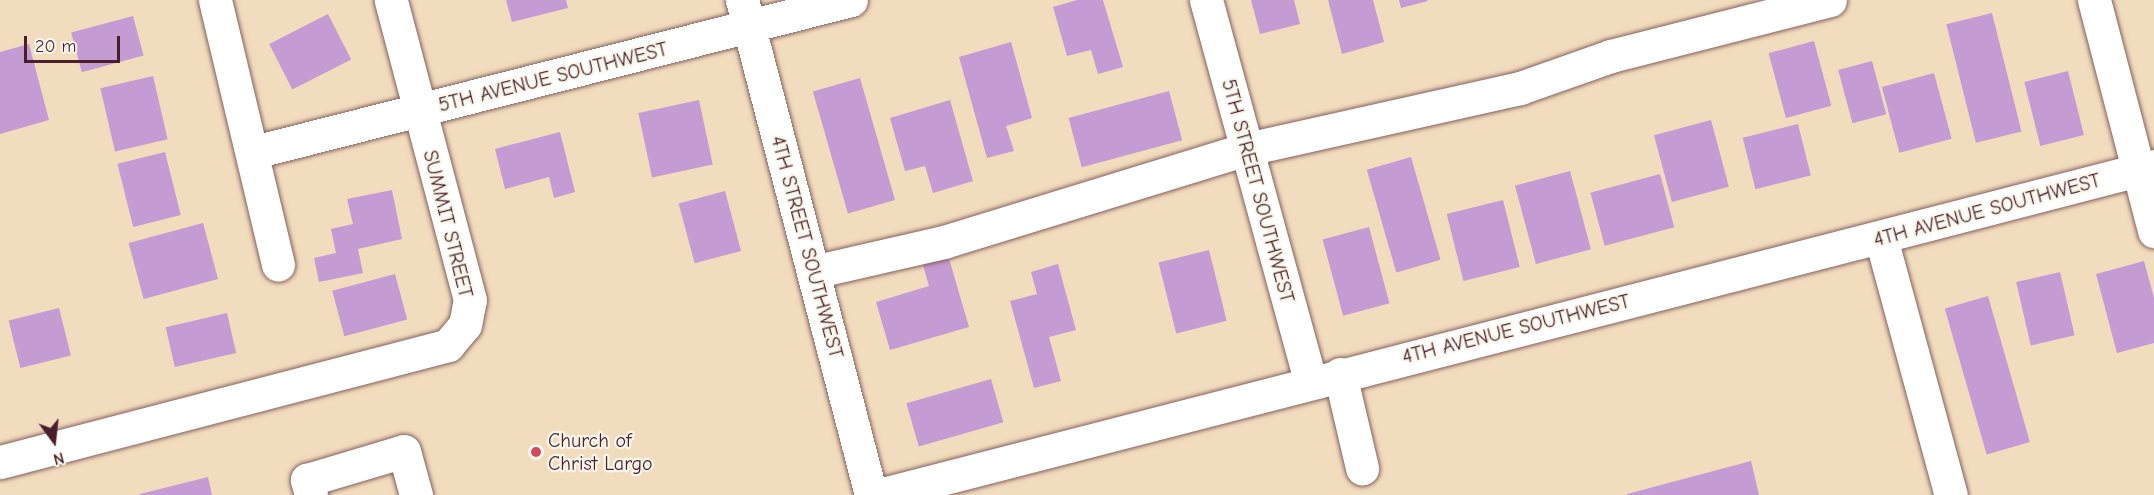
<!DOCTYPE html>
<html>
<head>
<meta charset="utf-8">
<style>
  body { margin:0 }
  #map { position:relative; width:2154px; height:495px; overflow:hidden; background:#f2dcbe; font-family:"Comic Neue",sans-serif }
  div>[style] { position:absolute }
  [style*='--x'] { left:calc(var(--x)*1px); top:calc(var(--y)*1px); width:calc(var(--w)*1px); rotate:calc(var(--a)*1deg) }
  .building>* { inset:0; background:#c49bd2; transform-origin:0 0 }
  .roads { filter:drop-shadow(0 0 2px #85615e) drop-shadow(0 0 2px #85615e) }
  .minor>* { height:33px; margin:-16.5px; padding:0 16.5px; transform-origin:16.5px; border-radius:16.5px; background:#fff }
  .dots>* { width:16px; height:16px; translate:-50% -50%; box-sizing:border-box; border:3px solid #fbf7ec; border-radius:50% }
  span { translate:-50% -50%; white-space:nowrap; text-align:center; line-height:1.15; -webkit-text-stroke:4.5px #fbf7ec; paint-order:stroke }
  .street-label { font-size:20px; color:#4a1f2b }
  .poi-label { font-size:20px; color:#4a1f2b }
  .left { translate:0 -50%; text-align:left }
  .north { position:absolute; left:24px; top:411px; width:60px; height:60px; -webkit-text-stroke:4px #fbf7ec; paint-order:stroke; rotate:165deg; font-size:16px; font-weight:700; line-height:24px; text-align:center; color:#4a1f2b }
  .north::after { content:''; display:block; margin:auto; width:21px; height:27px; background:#4a1f2b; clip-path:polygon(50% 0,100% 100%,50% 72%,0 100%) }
  .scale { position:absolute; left:24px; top:36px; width:96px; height:27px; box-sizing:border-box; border:3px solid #4a1f2b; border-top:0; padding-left:8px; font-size:18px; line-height:21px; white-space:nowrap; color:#4a1f2b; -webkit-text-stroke:4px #fbf7ec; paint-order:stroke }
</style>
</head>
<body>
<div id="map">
  <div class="building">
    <div style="clip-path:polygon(506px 0,566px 0,568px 8px,512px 22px)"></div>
    <div style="clip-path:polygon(1077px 0,1103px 0,1123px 67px,1098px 74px,1091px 50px,1067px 56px,1053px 7px)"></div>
    <div style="clip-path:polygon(1251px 0,1294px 0,1300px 24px,1260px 34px)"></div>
    <div style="clip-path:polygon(1328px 0,1373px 0,1384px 42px,1342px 54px)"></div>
    <div style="clip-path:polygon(1399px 0,1427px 0,1428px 1px,1401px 8px)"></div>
    <div style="left:1992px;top:13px;width:122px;height:47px;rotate:76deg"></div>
    <div style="left:328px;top:14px;width:51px;height:66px;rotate:63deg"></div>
    <div style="left:133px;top:16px;width:41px;height:64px;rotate:75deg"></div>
    <div style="left:1814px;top:41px;width:67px;height:47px;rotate:75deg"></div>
    <div style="clip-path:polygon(1011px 42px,1032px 118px,1006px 126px,1014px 151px,987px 158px,959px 57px)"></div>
    <div style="clip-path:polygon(29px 44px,49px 120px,0 134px,0 52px)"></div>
    <div style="left:1872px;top:61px;width:55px;height:35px;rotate:75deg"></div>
    <div style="left:2068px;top:71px;width:66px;height:45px;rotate:76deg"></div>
    <div style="left:1934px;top:73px;width:68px;height:54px;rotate:75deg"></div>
    <div style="left:153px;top:76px;width:65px;height:54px;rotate:77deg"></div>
    <div style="left:860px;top:78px;width:127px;height:49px;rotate:74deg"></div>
    <div style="left:1169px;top:91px;width:51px;height:104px;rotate:75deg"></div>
    <div style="left:699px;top:100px;width:66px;height:62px;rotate:78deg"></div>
    <div style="clip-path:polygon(950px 100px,973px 181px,933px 193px,925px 166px,905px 171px,890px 118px)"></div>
    <div style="left:1711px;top:120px;width:69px;height:59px;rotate:75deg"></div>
    <div style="left:1798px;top:124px;width:53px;height:57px;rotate:76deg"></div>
    <div style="clip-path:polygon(560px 132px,575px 192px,554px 198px,549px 177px,505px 189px,495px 149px)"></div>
    <div style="left:165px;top:152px;width:65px;height:49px;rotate:76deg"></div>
    <div style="left:1411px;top:157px;width:107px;height:46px;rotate:74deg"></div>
    <div style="left:1570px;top:171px;width:81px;height:57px;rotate:75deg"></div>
    <div style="left:1660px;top:174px;width:55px;height:72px;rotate:75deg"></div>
    <div style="clip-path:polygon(392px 190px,402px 239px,358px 249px,363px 273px,319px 282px,314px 258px,336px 253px,331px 229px,353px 224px,347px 199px)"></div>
    <div style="left:725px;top:191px;width:62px;height:48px;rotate:75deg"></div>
    <div style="left:1503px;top:200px;width:69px;height:58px;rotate:76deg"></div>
    <div style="left:203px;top:223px;width:58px;height:77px;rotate:75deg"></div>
    <div style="left:1369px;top:227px;width:79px;height:48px;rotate:75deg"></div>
    <div style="left:1209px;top:250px;width:73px;height:52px;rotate:76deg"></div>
    <div style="clip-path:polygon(948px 255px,969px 327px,890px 350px,876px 302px,929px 286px,922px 262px)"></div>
    <div style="clip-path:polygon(2144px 261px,2154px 298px,2154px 343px,2117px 353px,2096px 274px)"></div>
    <div style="clip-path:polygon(1058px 264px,1076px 330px,1049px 337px,1061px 381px,1034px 388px,1010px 301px,1037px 294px,1031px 272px)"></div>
    <div style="left:2060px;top:272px;width:65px;height:45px;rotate:77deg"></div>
    <div style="left:395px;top:274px;width:47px;height:65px;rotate:75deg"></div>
    <div style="left:1988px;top:296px;width:152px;height:45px;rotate:74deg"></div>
    <div style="left:59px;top:308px;width:49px;height:52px;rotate:76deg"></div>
    <div style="left:227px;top:313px;width:41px;height:63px;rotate:77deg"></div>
    <div style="left:991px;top:379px;width:45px;height:88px;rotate:74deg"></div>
    <div style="clip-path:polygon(1751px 461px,1759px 495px,1627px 495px,1627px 494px)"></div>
    <div style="clip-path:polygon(208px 477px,212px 495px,140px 495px,140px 494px)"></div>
  </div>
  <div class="roads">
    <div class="minor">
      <div style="--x:215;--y:0;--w:272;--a:76.6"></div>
      <div style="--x:742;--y:0;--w:512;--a:75.39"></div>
      <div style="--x:1206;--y:0;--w:395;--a:74.7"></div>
      <div style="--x:2094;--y:0;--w:239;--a:75.4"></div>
      <div style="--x:254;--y:152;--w:616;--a:-14.28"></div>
      <div style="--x:1881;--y:238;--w:266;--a:74.8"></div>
      <div style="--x:813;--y:272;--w:134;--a:-12.9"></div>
      <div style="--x:944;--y:242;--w:317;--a:-17.1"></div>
      <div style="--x:1247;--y:149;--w:280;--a:-12.6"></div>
      <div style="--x:1520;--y:88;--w:96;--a:-19.4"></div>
      <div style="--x:1611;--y:56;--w:226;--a:-14.3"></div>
      <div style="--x:1340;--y:374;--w:97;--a:76.8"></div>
      <div style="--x:0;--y:462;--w:463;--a:-14.6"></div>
      <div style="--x:448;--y:345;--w:26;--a:-50"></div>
      <div style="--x:465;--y:325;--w:25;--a:-79"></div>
      <div style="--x:470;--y:300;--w:310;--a:-104.8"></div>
      <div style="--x:311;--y:495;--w:16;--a:-105"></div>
      <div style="--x:307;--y:480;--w:101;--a:-16.6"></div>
      <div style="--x:404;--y:451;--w:46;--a:74.7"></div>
      <div style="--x:879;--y:495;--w:1317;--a:-14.47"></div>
    </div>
  </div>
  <div class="dots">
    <div style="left:536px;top:452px;background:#d1495b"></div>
  </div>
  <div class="street-label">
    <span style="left:553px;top:77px;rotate:-14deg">5TH AVENUE SOUTHWEST</span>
    <span style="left:1258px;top:191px;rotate:75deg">5TH STREET SOUTHWEST</span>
    <span style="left:1987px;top:210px;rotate:-15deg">4TH AVENUE SOUTHWEST</span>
    <span style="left:448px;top:224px;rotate:76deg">SUMMIT STREET</span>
    <span style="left:807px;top:247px;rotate:75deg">4TH STREET SOUTHWEST</span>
    <span style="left:1516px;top:329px;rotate:-14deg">4TH AVENUE SOUTHWEST</span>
  </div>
  <div class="poi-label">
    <span class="left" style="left:548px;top:452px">Church of<br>Christ Largo</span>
  </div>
  <div class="north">N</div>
  <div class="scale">20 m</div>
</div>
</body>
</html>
